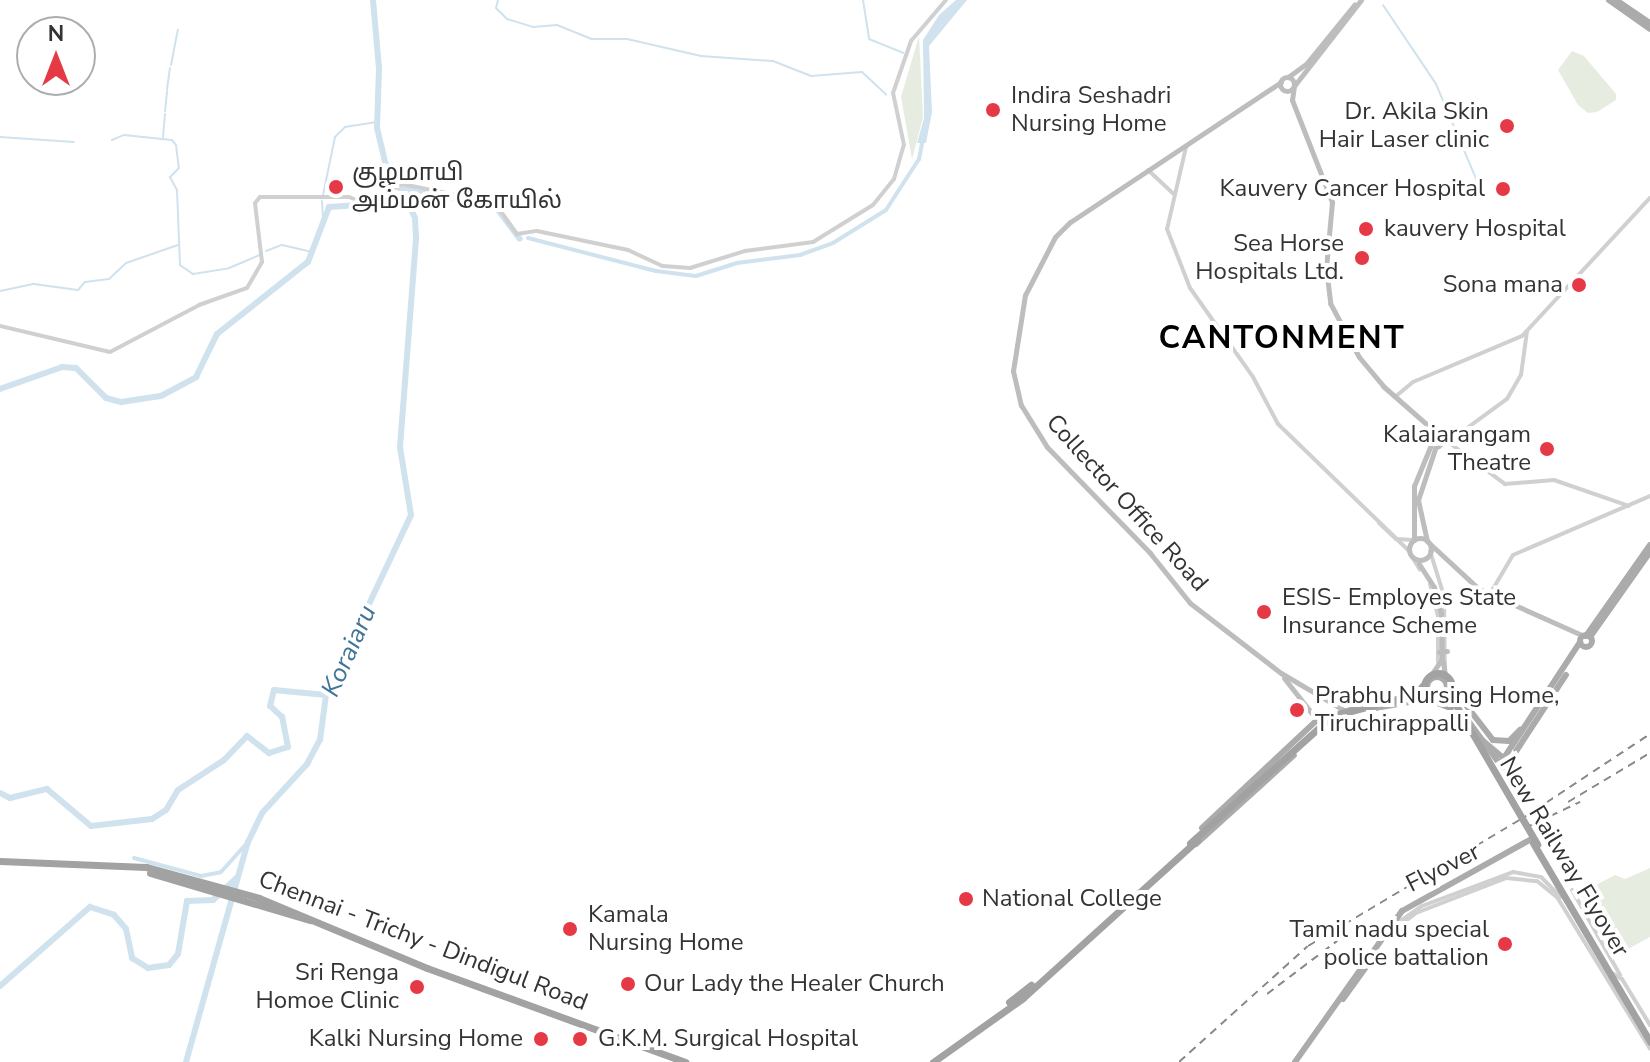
<!DOCTYPE html>
<html>
<head>
<meta charset="utf-8">
<style>
  body { margin:0 }
  #map { position:relative; width:1650px; height:1062px; overflow:hidden; background:#fff; font-family:"Nunito Sans","Noto Sans Tamil",sans-serif }
  div>[style] { position:absolute }
  [style*='--x'] { left:calc(var(--x)*1px); top:calc(var(--y)*1px); width:calc(var(--w)*1px); rotate:calc(var(--a)*1deg) }
  .green>* { inset:0; background:#e6ecdf }
  .water>* { inset:0; background:#cfe2ee }
  .stream>* { height:2px; margin:-1px; padding:0 1px; transform-origin:1px; border-radius:1px; background:#cfe2ee }
  .canal>* { height:4px; margin:-2px; padding:0 2px; transform-origin:2px; border-radius:2px; background:#cfe2ee }
  .river>* { height:6px; margin:-3px; padding:0 3px; transform-origin:3px; border-radius:3px; background:#cfe2ee }
  .tertiary>* { height:4px; margin:-2px; padding:0 2px; transform-origin:2px; border-radius:2px; background:#d0d0d0 }
  .secondary>* { height:5px; margin:-2.5px; padding:0 2.5px; transform-origin:2.5px; border-radius:2.5px; background:#bdbdbd }
  .secondary>.ring { margin:-2.5px; padding:0; box-sizing:content-box; background:none; border:5px solid #bdbdbd; border-radius:50% }
  .primary>* { height:6px; margin:-3px; padding:0 3px; transform-origin:3px; border-radius:3px; background:#ababab }
  .primary>.ring { margin:-3px; padding:0; box-sizing:content-box; background:none; border:6px solid #ababab; border-radius:50% }
  .trunk>* { height:7px; margin:-3.5px; padding:0 3.5px; transform-origin:3.5px; border-radius:3.5px; background:#a2a2a2 }
  .rail>* { height:2px; margin-top:-1px; transform-origin:0; background:repeating-linear-gradient(90deg,#888 0 8px,transparent 0 14px) }
  .secondary-bridge>* { height:5px; margin:-2.5px; padding:0 2.5px; transform-origin:2.5px; border-radius:2.5px; background:#bdbdbd }
  .trunk-bridge>* { height:7px; margin:-3.5px; padding:0 3.5px; transform-origin:3.5px; border-radius:3.5px; background:#a2a2a2 }
  .trunk-bridge>.ring { margin:-3.5px; padding:0; box-sizing:content-box; background:none; border:7px solid #a2a2a2; border-radius:50% }
  .dots>* { width:22px; height:22px; translate:-50% -50%; box-sizing:border-box; border:4px solid #fff; border-radius:50% }
  span { translate:-50% -50%; white-space:nowrap; text-align:center; line-height:1.15; -webkit-text-stroke:8px #fff; paint-order:stroke }
  .poi-label { font-size:24px; color:#333 }
  .left { translate:0 -50%; text-align:left }
  .right { translate:-100% -50%; text-align:right }
  .street-label { font-size:24px; color:#333 }
  .water-label { font-size:26px; color:#3f7597; font-style:italic }
  .district-label { font-size:32px; color:#000; font-weight:700; letter-spacing:2px }
  .north { position:absolute; left:16px; top:16px; width:80px; height:80px; box-sizing:border-box; background:#fff; border:2px solid #adadad; border-radius:50%; rotate:0deg; font-size:22px; font-weight:700; line-height:32px; text-align:center; color:#333 }
  .north::after { content:''; display:block; margin:auto; width:28px; height:36px; background:#e63946; clip-path:polygon(50% 0,100% 100%,50% 72%,0 100%) }
</style>
</head>
<body>
<div id="map">
  <div class="green">
    <div style="clip-path:polygon(919px 36px,923px 117px,912px 159px,901px 97px)"></div>
    <div style="clip-path:polygon(1572px 51px,1584px 56px,1616px 94px,1616px 100px,1597px 112px,1588px 113px,1578px 105px,1558px 70px)"></div>
    <div style="clip-path:polygon(1650px 868px,1650px 937px,1617px 955px,1581px 893px,1615px 875px,1625px 879px)"></div>
  </div>
  <div class="water">
    <div style="clip-path:polygon(956px 0,967px 0,929px 46px,932px 112px,926px 143px,917px 143px,924px 118px,923px 40px,939px 15px)"></div>
  </div>
  <div class="stream">
    <div style="--x:498;--y:0;--w:8;--a:104"></div>
    <div style="--x:496;--y:8;--w:16;--a:45"></div>
    <div style="--x:507;--y:19;--w:27;--a:17"></div>
    <div style="--x:533;--y:27;--w:24;--a:-5"></div>
    <div style="--x:557;--y:25;--w:38;--a:22"></div>
    <div style="--x:592;--y:39;--w:35;--a:0"></div>
    <div style="--x:627;--y:39;--w:76;--a:12.9"></div>
    <div style="--x:701;--y:56;--w:72;--a:4"></div>
    <div style="--x:773;--y:61;--w:41;--a:21.5"></div>
    <div style="--x:811;--y:76;--w:51;--a:-4.5"></div>
    <div style="--x:862;--y:72;--w:33;--a:43"></div>
    <div style="--x:863;--y:0;--w:39;--a:81"></div>
    <div style="--x:869;--y:39;--w:37;--a:22"></div>
    <div style="--x:1383;--y:5;--w:95;--a:56.1"></div>
    <div style="--x:1436;--y:84;--w:121;--a:67.1"></div>
    <div style="--x:171;--y:65;--w:36;--a:-79"></div>
    <div style="--x:167;--y:89;--w:21;--a:-82"></div>
    <div style="--x:165;--y:111;--w:20;--a:-84"></div>
    <div style="--x:0;--y:137;--w:74;--a:3.9"></div>
    <div style="--x:163;--y:137;--w:23;--a:-85"></div>
    <div style="--x:112;--y:140;--w:13;--a:-23"></div>
    <div style="--x:124;--y:135;--w:48;--a:5.9"></div>
    <div style="--x:172;--y:140;--w:6;--a:51"></div>
    <div style="--x:176;--y:145;--w:23;--a:83"></div>
    <div style="--x:179;--y:168;--w:13;--a:135"></div>
    <div style="--x:170;--y:177;--w:15;--a:62"></div>
    <div style="--x:177;--y:190;--w:75;--a:87.7"></div>
    <div style="--x:180;--y:265;--w:16;--a:35"></div>
    <div style="--x:193;--y:274;--w:36;--a:-9"></div>
    <div style="--x:229;--y:268;--w:34;--a:-23"></div>
    <div style="--x:323;--y:195;--w:59;--a:-78.3"></div>
    <div style="--x:335;--y:137;--w:14;--a:-45"></div>
    <div style="--x:345;--y:127;--w:32;--a:-9"></div>
    <div style="--x:322;--y:201;--w:19;--a:87"></div>
    <div style="--x:266;--y:251;--w:17;--a:-21"></div>
    <div style="--x:282;--y:245;--w:31;--a:13"></div>
    <div style="--x:0;--y:291;--w:35;--a:-12"></div>
    <div style="--x:34;--y:284;--w:44;--a:7.8"></div>
    <div style="--x:78;--y:290;--w:11;--a:-49"></div>
    <div style="--x:85;--y:282;--w:24;--a:-7"></div>
    <div style="--x:109;--y:279;--w:23;--a:-43"></div>
    <div style="--x:126;--y:263;--w:55;--a:-19.1"></div>
  </div>
  <div class="canal">
    <div style="--x:528;--y:238;--w:132;--a:14.5"></div>
    <div style="--x:656;--y:271;--w:40;--a:7.1"></div>
    <div style="--x:696;--y:276;--w:43;--a:-17.6"></div>
    <div style="--x:737;--y:263;--w:64;--a:-7.2"></div>
    <div style="--x:800;--y:255;--w:35;--a:-20"></div>
    <div style="--x:833;--y:243;--w:62;--a:-31.9"></div>
    <div style="--x:886;--y:210;--w:61;--a:-57.1"></div>
    <div style="--x:919;--y:159;--w:20;--a:-79"></div>
    <div style="--x:134;--y:858;--w:69;--a:15"></div>
    <div style="--x:201;--y:876;--w:20;--a:-11"></div>
    <div style="--x:221;--y:872;--w:40;--a:-48"></div>
  </div>
  <div class="river">
    <div style="--x:373;--y:0;--w:68;--a:85"></div>
    <div style="--x:379;--y:68;--w:60;--a:91.9"></div>
    <div style="--x:377;--y:128;--w:47;--a:76.6"></div>
    <div style="--x:388;--y:174;--w:10;--a:29"></div>
    <div style="--x:399;--y:188;--w:98;--a:10.6"></div>
    <div style="--x:495;--y:206;--w:41;--a:52.9"></div>
    <div style="--x:363;--y:206;--w:25;--a:-29"></div>
    <div style="--x:0;--y:389;--w:66;--a:-19.5"></div>
    <div style="--x:62;--y:367;--w:14;--a:4"></div>
    <div style="--x:76;--y:368;--w:42;--a:45"></div>
    <div style="--x:106;--y:398;--w:16;--a:15"></div>
    <div style="--x:121;--y:402;--w:40;--a:-8.5"></div>
    <div style="--x:161;--y:396;--w:40;--a:-28"></div>
    <div style="--x:196;--y:377;--w:48;--a:-64"></div>
    <div style="--x:217;--y:334;--w:116;--a:-38.4"></div>
    <div style="--x:308;--y:262;--w:59;--a:-69.1"></div>
    <div style="--x:329;--y:207;--w:29;--a:-4"></div>
    <div style="--x:0;--y:793;--w:11;--a:27"></div>
    <div style="--x:10;--y:798;--w:38;--a:-14"></div>
    <div style="--x:47;--y:789;--w:57;--a:40.1"></div>
    <div style="--x:91;--y:826;--w:61;--a:-6.5"></div>
    <div style="--x:152;--y:819;--w:17;--a:-33"></div>
    <div style="--x:166;--y:810;--w:23;--a:-59"></div>
    <div style="--x:178;--y:790;--w:55;--a:-33.1"></div>
    <div style="--x:224;--y:760;--w:33;--a:-46"></div>
    <div style="--x:247;--y:736;--w:28;--a:38"></div>
    <div style="--x:269;--y:753;--w:20;--a:-18"></div>
    <div style="--x:288;--y:747;--w:31;--a:-101"></div>
    <div style="--x:282;--y:717;--w:16;--a:-137"></div>
    <div style="--x:270;--y:706;--w:16;--a:-76"></div>
    <div style="--x:274;--y:690;--w:52;--a:5.5"></div>
    <div style="--x:0;--y:986;--w:120;--a:-41.3"></div>
    <div style="--x:90;--y:907;--w:25;--a:18"></div>
    <div style="--x:114;--y:915;--w:18;--a:49"></div>
    <div style="--x:126;--y:929;--w:30;--a:78"></div>
    <div style="--x:132;--y:958;--w:19;--a:32"></div>
    <div style="--x:148;--y:968;--w:21;--a:-8"></div>
    <div style="--x:169;--y:965;--w:14;--a:-51"></div>
    <div style="--x:178;--y:954;--w:54;--a:-80.4"></div>
    <div style="--x:187;--y:901;--w:26;--a:-2"></div>
    <div style="--x:213;--y:900;--w:34;--a:-43"></div>
    <div style="--x:186;--y:1062;--w:229;--a:-74.3"></div>
    <div style="--x:248;--y:842;--w:32;--a:-64"></div>
    <div style="--x:262;--y:813;--w:67;--a:-47.4"></div>
    <div style="--x:307;--y:764;--w:27;--a:-62"></div>
    <div style="--x:320;--y:740;--w:45;--a:-82.4"></div>
    <div style="--x:326;--y:695;--w:199;--a:-64.7"></div>
    <div style="--x:411;--y:515;--w:69;--a:-99.2"></div>
    <div style="--x:400;--y:447;--w:210;--a:-85.6"></div>
    <div style="--x:416;--y:238;--w:20;--a:-93"></div>
    <div style="--x:415;--y:218;--w:34;--a:-114"></div>
  </div>
  <div class="tertiary">
    <div style="--x:1186;--y:147;--w:84;--a:103"></div>
    <div style="--x:1167;--y:229;--w:63;--a:68.7"></div>
    <div style="--x:1190;--y:288;--w:109;--a:54.7"></div>
    <div style="--x:1253;--y:377;--w:53;--a:62"></div>
    <div style="--x:1278;--y:424;--w:184;--a:44.1"></div>
    <div style="--x:1148;--y:170;--w:34;--a:43"></div>
    <div style="--x:0;--y:326;--w:113;--a:13.3"></div>
    <div style="--x:110;--y:352;--w:101;--a:-27.8"></div>
    <div style="--x:199;--y:305;--w:51;--a:-19.5"></div>
    <div style="--x:247;--y:288;--w:30;--a:-60"></div>
    <div style="--x:262;--y:262;--w:59;--a:-96.8"></div>
    <div style="--x:255;--y:203;--w:8;--a:-50"></div>
    <div style="--x:260;--y:197;--w:89;--a:0"></div>
    <div style="--x:349;--y:197;--w:18;--a:22"></div>
    <div style="--x:366;--y:204;--w:41;--a:-29.1"></div>
    <div style="--x:402;--y:184;--w:95;--a:11.5"></div>
    <div style="--x:495;--y:203;--w:38;--a:55"></div>
    <div style="--x:517;--y:234;--w:20;--a:-9"></div>
    <div style="--x:537;--y:231;--w:93;--a:11.8"></div>
    <div style="--x:628;--y:250;--w:38;--a:25"></div>
    <div style="--x:663;--y:266;--w:27;--a:4"></div>
    <div style="--x:690;--y:268;--w:58;--a:-17.2"></div>
    <div style="--x:745;--y:251;--w:69;--a:-7.5"></div>
    <div style="--x:813;--y:242;--w:70;--a:-31.7"></div>
    <div style="--x:873;--y:205;--w:33;--a:-51"></div>
    <div style="--x:894;--y:179;--w:35;--a:-74"></div>
    <div style="--x:904;--y:145;--w:53;--a:-101.9"></div>
    <div style="--x:893;--y:93;--w:55;--a:-70.9"></div>
    <div style="--x:911;--y:41;--w:54;--a:-49.5"></div>
    <div style="--x:1395;--y:397;--w:23;--a:-40"></div>
    <div style="--x:1413;--y:382;--w:118;--a:-22.9"></div>
    <div style="--x:1522;--y:336;--w:188;--a:-47.2"></div>
    <div style="--x:1444;--y:439;--w:76;--a:36.4"></div>
    <div style="--x:1505;--y:484;--w:49;--a:-4.7"></div>
    <div style="--x:1554;--y:480;--w:79;--a:19.1"></div>
    <div style="--x:1448;--y:442;--w:73;--a:-36.1"></div>
    <div style="--x:1507;--y:399;--w:28;--a:-60"></div>
    <div style="--x:1521;--y:375;--w:44;--a:-82.2"></div>
    <div style="--x:1379;--y:523;--w:23;--a:43"></div>
    <div style="--x:1396;--y:539;--w:18;--a:3"></div>
    <div style="--x:1430;--y:551;--w:47;--a:72.7"></div>
    <div style="--x:1444;--y:596;--w:86;--a:89.3"></div>
    <div style="--x:1411;--y:555;--w:17;--a:59"></div>
    <div style="--x:1430;--y:584;--w:33;--a:76"></div>
    <div style="--x:1438;--y:616;--w:46;--a:90"></div>
    <div style="--x:1490;--y:594;--w:45;--a:-59.5"></div>
    <div style="--x:1513;--y:555;--w:149;--a:-23.3"></div>
    <div style="--x:1572;--y:890;--w:98;--a:60.5"></div>
    <div style="--x:1399;--y:922;--w:28;--a:-35"></div>
    <div style="--x:1422;--y:906;--w:97;--a:-20.5"></div>
    <div style="--x:1513;--y:872;--w:28;--a:10"></div>
    <div style="--x:1541;--y:877;--w:28;--a:45"></div>
    <div style="--x:1379;--y:942;--w:47;--a:-38.1"></div>
    <div style="--x:1416;--y:913;--w:97;--a:-21.3"></div>
    <div style="--x:1506;--y:878;--w:31;--a:6"></div>
    <div style="--x:1537;--y:881;--w:26;--a:39"></div>
    <div style="--x:1557;--y:897;--w:178;--a:58.5"></div>
    <div style="--x:1612;--y:973;--w:12;--a:31"></div>
    <div style="--x:1622;--y:979;--w:54;--a:58.7"></div>
  </div>
  <div class="secondary">
    <div style="--x:1361;--y:0;--w:109;--a:127.9"></div>
    <div style="--x:1294;--y:86;--w:14;--a:98"></div>
    <div style="--x:1292;--y:100;--w:110;--a:68.6"></div>
    <div style="--x:1332;--y:202;--w:66;--a:95.2"></div>
    <div style="--x:1326;--y:268;--w:35;--a:83"></div>
    <div style="--x:1330;--y:303;--w:61;--a:61.8"></div>
    <div style="--x:1359;--y:357;--w:38;--a:50"></div>
    <div style="--x:1383;--y:386;--w:76;--a:41.3"></div>
    <div style="--x:1288;--y:77;--w:22;--a:-36"></div>
    <div style="--x:1306;--y:64;--w:77;--a:-50.8"></div>
    <div class="ring" style="left:1280px;top:77px;width:9px;height:9px"></div>
    <div style="--x:1281;--y:82;--w:253;--a:146.4"></div>
    <div style="--x:1070;--y:222;--w:21;--a:135"></div>
    <div style="--x:1055;--y:237;--w:65;--a:117.3"></div>
    <div style="--x:1025;--y:295;--w:77;--a:99"></div>
    <div style="--x:1013;--y:371;--w:35;--a:77"></div>
    <div style="--x:1021;--y:405;--w:49;--a:58.2"></div>
    <div style="--x:1047;--y:447;--w:148;--a:45.8"></div>
    <div style="--x:1150;--y:553;--w:64;--a:51.3"></div>
    <div style="--x:1190;--y:603;--w:115;--a:37.6"></div>
    <div style="--x:1281;--y:673;--w:77;--a:30.6"></div>
    <div style="--x:1430;--y:428;--w:20;--a:66"></div>
    <div style="--x:1438;--y:446;--w:7;--a:-34"></div>
    <div style="--x:1444;--y:442;--w:8;--a:-130"></div>
    <div class="ring" style="left:1409px;top:538px;width:17px;height:17px"></div>
    <div style="--x:1414;--y:540;--w:54;--a:-90"></div>
    <div style="--x:1414;--y:486;--w:50;--a:-67.6"></div>
    <div style="--x:1427;--y:541;--w:42;--a:-102.4"></div>
    <div style="--x:1418;--y:500;--w:57;--a:-71.6"></div>
    <div style="--x:1428;--y:542;--w:69;--a:42.7"></div>
    <div style="--x:1479;--y:589;--w:115;--a:24.1"></div>
    <div style="--x:1439;--y:652;--w:8;--a:-7"></div>
    <div style="--x:1284;--y:678;--w:53;--a:51.8"></div>
  </div>
  <div class="primary">
    <div style="--x:1609;--y:0;--w:50;--a:35.3"></div>
    <div style="--x:1616;--y:0;--w:41;--a:34.1"></div>
    <div class="ring" style="left:1580px;top:635px;width:6px;height:6px"></div>
    <div style="--x:1586;--y:636;--w:111;--a:-54.9"></div>
    <div style="--x:1590;--y:637;--w:104;--a:-54.8"></div>
    <div class="ring" style="left:1427px;top:677px;width:14px;height:14px"></div>
    <div style="--x:1452;--y:687;--w:67;--a:52.3"></div>
    <div style="--x:1493;--y:740;--w:16;--a:4"></div>
    <div style="--x:1509;--y:741;--w:16;--a:-45"></div>
    <div style="--x:1370;--y:709;--w:68;--a:-10.2"></div>
    <div style="--x:1469;--y:722;--w:51;--a:53.8"></div>
    <div style="--x:1499;--y:763;--w:6;--a:39"></div>
    <div style="--x:1504;--y:767;--w:7;--a:-45"></div>
    <div style="--x:1482;--y:740;--w:31;--a:40"></div>
    <div style="--x:1509;--y:762;--w:104;--a:-56.8"></div>
    <div style="--x:1500;--y:764;--w:146;--a:-56.7"></div>
    <div style="--x:1202;--y:828;--w:158;--a:-43.2"></div>
    <div style="--x:1317;--y:720;--w:63;--a:-16.7"></div>
    <div style="--x:1196;--y:844;--w:132;--a:-42.2"></div>
    <div style="--x:1343;--y:999;--w:44;--a:-54.2"></div>
    <div style="--x:1295;--y:1062;--w:185;--a:-54.7"></div>
    <div style="--x:1402;--y:911;--w:150;--a:-29.1"></div>
  </div>
  <div class="trunk">
    <div style="--x:1437;--y:702;--w:14;--a:21"></div>
    <div style="--x:0;--y:861;--w:146;--a:2.4"></div>
    <div style="--x:146;--y:867;--w:117;--a:15.3"></div>
    <div style="--x:259;--y:898;--w:182;--a:22.6"></div>
    <div style="--x:427;--y:968;--w:275;--a:20"></div>
    <div style="--x:150;--y:873;--w:167;--a:16.4"></div>
    <div style="--x:1009;--y:1002;--w:28;--a:-38"></div>
    <div style="--x:933;--y:1062;--w:110;--a:-35.4"></div>
    <div style="--x:1023;--y:998;--w:235;--a:-42.2"></div>
  </div>
  <div class="rail">
    <div style="--x:1568;--y:802;--w:96;--a:-30.9"></div>
    <div style="--x:1525;--y:828;--w:61;--a:-25.3"></div>
    <div style="--x:1267;--y:994;--w:88;--a:-37.1"></div>
    <div style="--x:1179;--y:1062;--w:173;--a:-42"></div>
    <div style="--x:1308;--y:946;--w:250;--a:-30.8"></div>
    <div style="--x:1523;--y:818;--w:152;--a:-33.5"></div>
  </div>
  <div class="secondary-bridge">
    <div style="--x:1419;--y:564;--w:27;--a:57"></div>
    <div style="--x:1434;--y:587;--w:27;--a:75"></div>
    <div style="--x:1441;--y:613;--w:46;--a:88.8"></div>
    <div style="--x:1442;--y:659;--w:19;--a:125"></div>
    <div style="--x:1443;--y:662;--w:13;--a:81"></div>
  </div>
  <div class="trunk-bridge">
    <div class="ring" style="left:1424px;top:673px;width:21px;height:21px"></div>
    <div style="--x:1450;--y:695;--w:173;--a:59.7"></div>
    <div style="--x:1190;--y:843;--w:191;--a:-41.8"></div>
    <div style="--x:1332;--y:716;--w:87;--a:-14.7"></div>
    <div style="--x:1416;--y:694;--w:11;--a:-52"></div>
    <div style="--x:1533;--y:843;--w:231;--a:59.5"></div>
  </div>
  <div class="dots">
    <div style="left:993px;top:110px;background:#e63946"></div>
    <div style="left:1507px;top:126px;background:#e63946"></div>
    <div style="left:336px;top:187px;background:#e63946"></div>
    <div style="left:1503px;top:189px;background:#e63946"></div>
    <div style="left:1366px;top:229px;background:#e63946"></div>
    <div style="left:1362px;top:258px;background:#e63946"></div>
    <div style="left:1579px;top:285px;background:#e63946"></div>
    <div style="left:1547px;top:449px;background:#e63946"></div>
    <div style="left:1264px;top:612px;background:#e63946"></div>
    <div style="left:1297px;top:710px;background:#e63946"></div>
    <div style="left:966px;top:899px;background:#e63946"></div>
    <div style="left:570px;top:929px;background:#e63946"></div>
    <div style="left:1505px;top:944px;background:#e63946"></div>
    <div style="left:628px;top:984px;background:#e63946"></div>
    <div style="left:417px;top:987px;background:#e63946"></div>
    <div style="left:541px;top:1039px;background:#e63946"></div>
    <div style="left:580px;top:1039px;background:#e63946"></div>
  </div>
  <div class="poi-label">
    <span class="left" style="left:1011px;top:110px">Indira Seshadri<br>Nursing Home</span>
    <span class="right" style="left:1489px;top:126px">Dr. Akila Skin<br>Hair Laser clinic</span>
    <span class="left" style="left:352px;top:187px">குழமாயி<br>அம்மன் கோயில்</span>
    <span class="right" style="left:1485px;top:189px">Kauvery Cancer Hospital</span>
    <span class="left" style="left:1384px;top:229px">kauvery Hospital</span>
    <span class="right" style="left:1344px;top:258px">Sea Horse<br>Hospitals Ltd.</span>
    <span class="right" style="left:1563px;top:285px">Sona mana</span>
    <span class="right" style="left:1531px;top:449px">Kalaiarangam<br>Theatre</span>
    <span class="left" style="left:1282px;top:612px">ESIS- Employes State<br>Insurance Scheme</span>
    <span class="left" style="left:1315px;top:710px">Prabhu Nursing Home,<br>Tiruchirappalli</span>
    <span class="left" style="left:982px;top:899px">National College</span>
    <span class="left" style="left:588px;top:929px">Kamala<br>Nursing Home</span>
    <span class="right" style="left:1489px;top:944px">Tamil nadu special<br>police battalion</span>
    <span class="right" style="left:399px;top:987px">Sri Renga<br>Homoe Clinic</span>
    <span class="left" style="left:644px;top:984px">Our Lady the Healer Church</span>
    <span class="right" style="left:523px;top:1039px">Kalki Nursing Home</span>
    <span class="left" style="left:598px;top:1039px">G.K.M. Surgical Hospital</span>
  </div>
  <div class="street-label">
    <span style="left:1127px;top:503px;rotate:48deg">Collector Office Road</span>
    <span style="left:1564px;top:857px;rotate:59deg">New Railway Flyover</span>
    <span style="left:1443px;top:868px;rotate:-27deg">Flyover</span>
    <span style="left:423px;top:941px;rotate:21deg">Chennai - Trichy - Dindigul Road</span>
  </div>
  <div class="water-label">
    <span style="left:349px;top:651px;rotate:-66deg">Koraiaru</span>
  </div>
  <div class="district-label">
    <span style="left:1282px;top:338px">CANTONMENT</span>
  </div>
  <div class="north">N</div>
</div>
</body>
</html>
